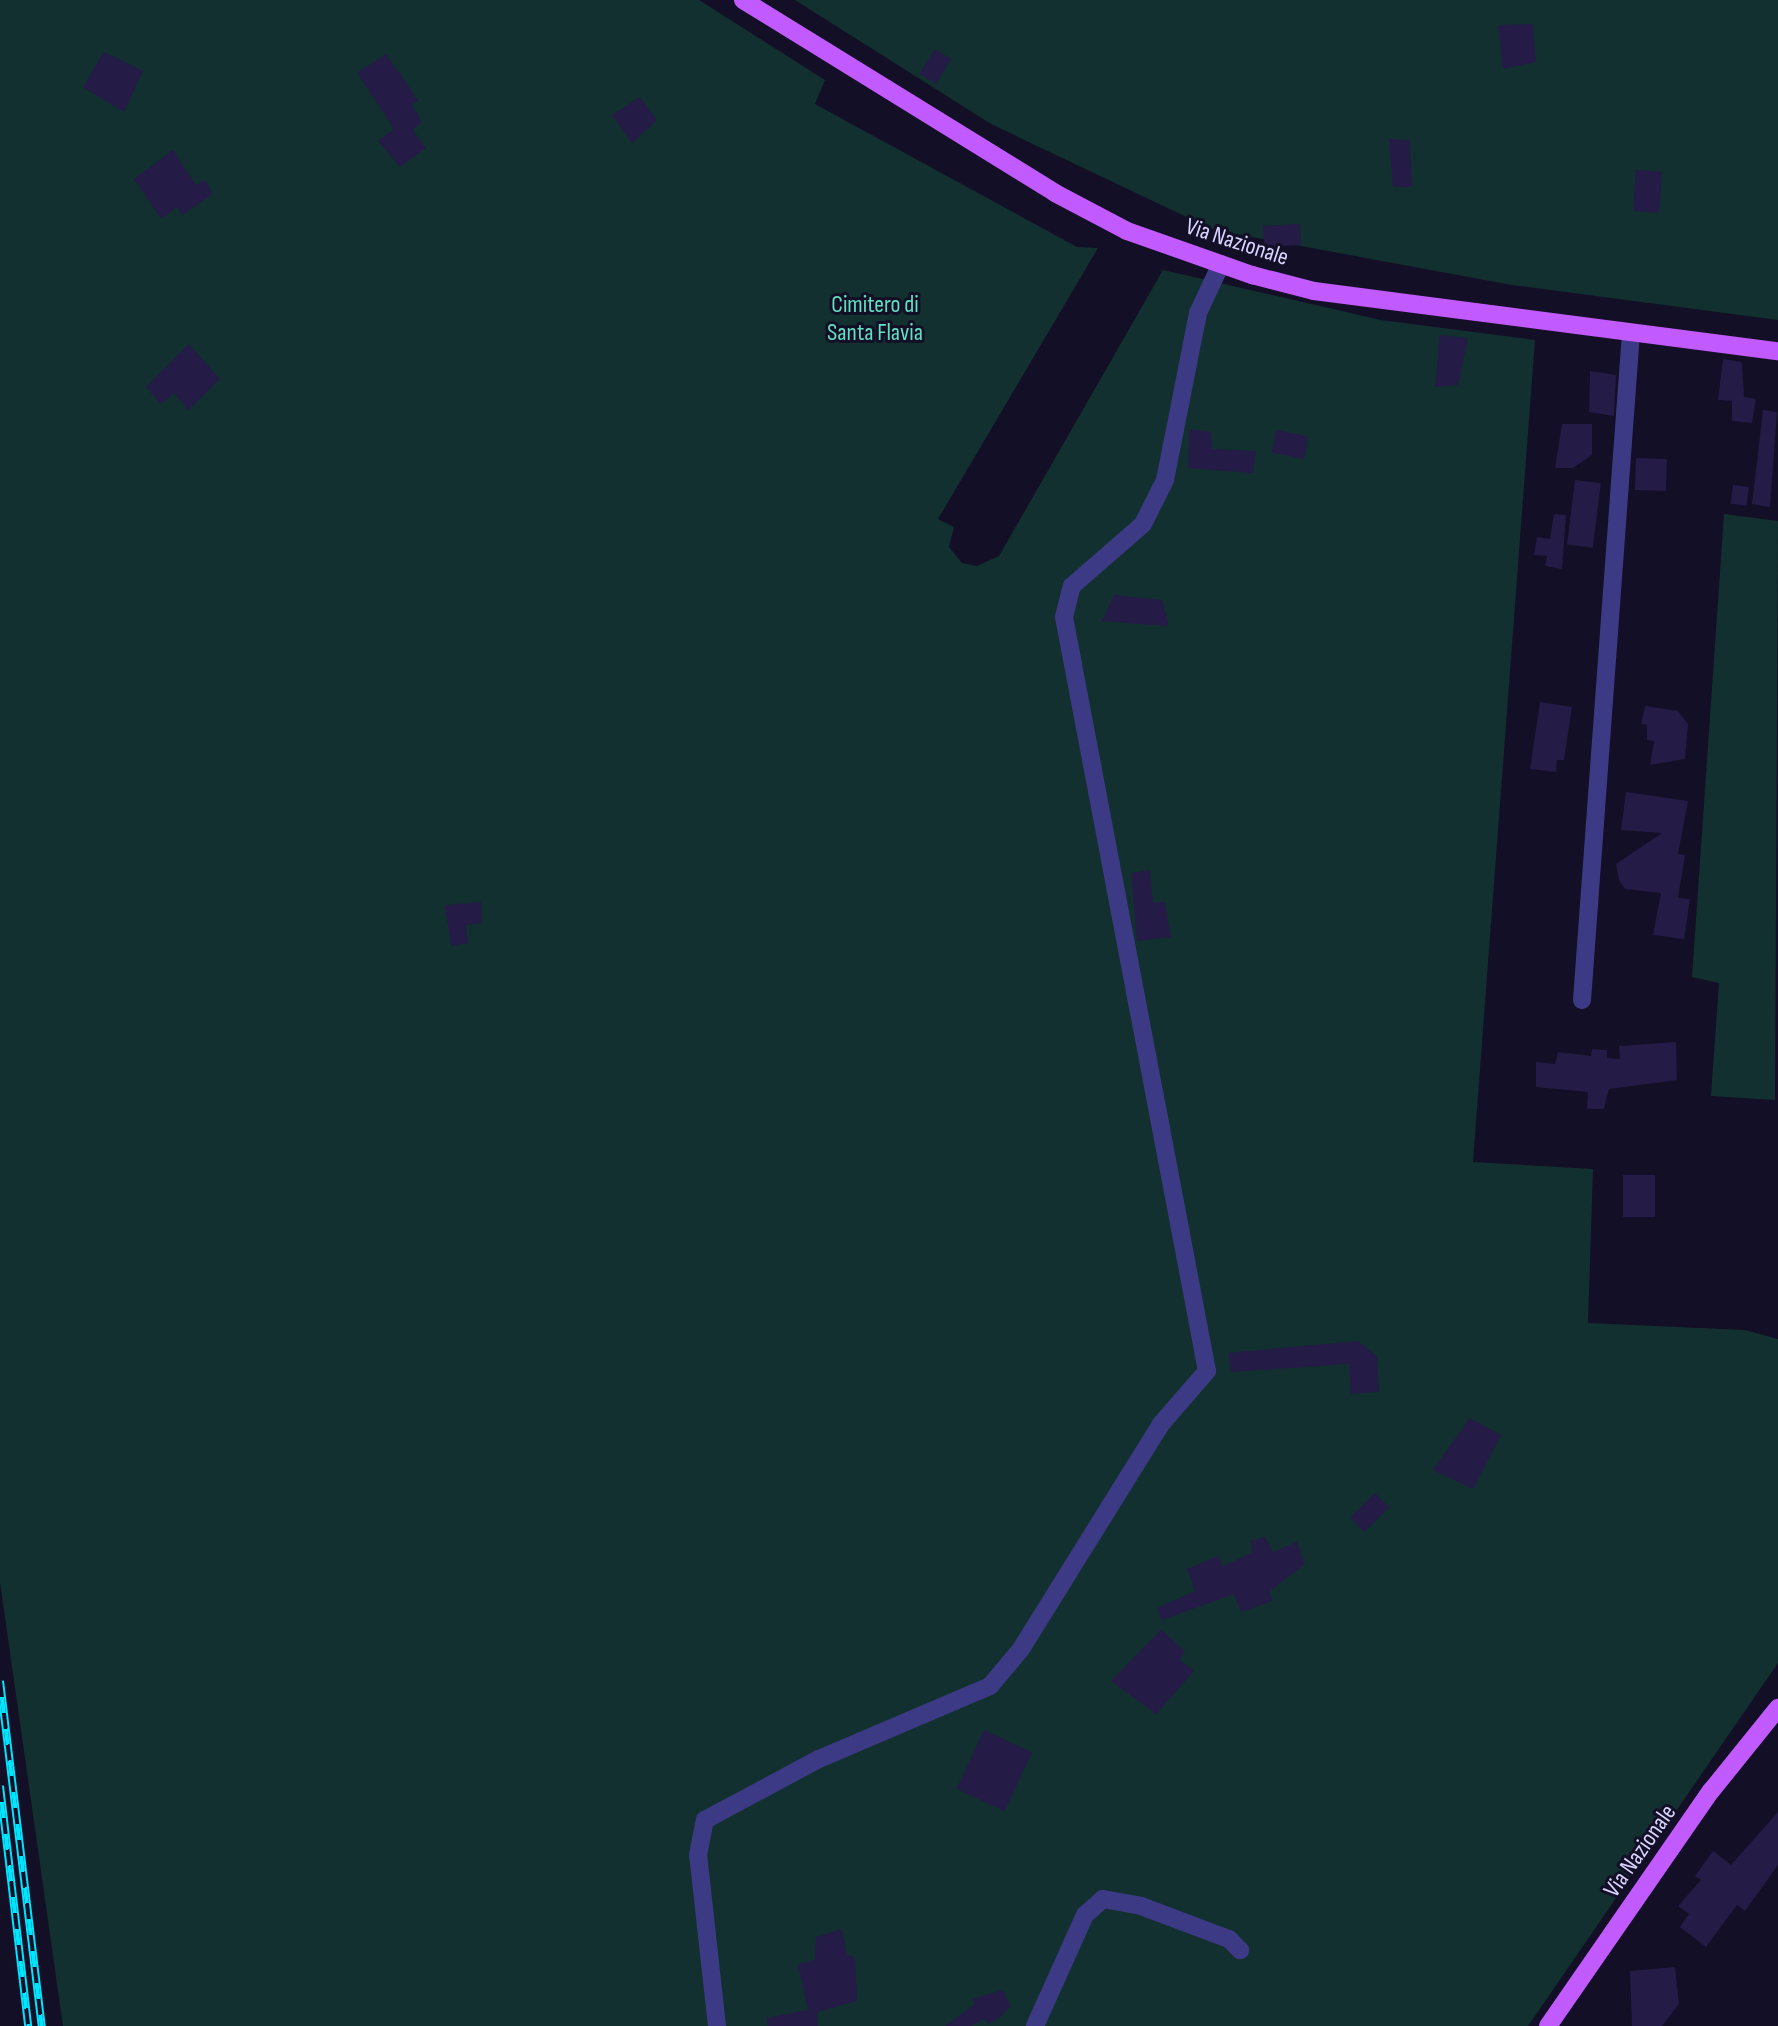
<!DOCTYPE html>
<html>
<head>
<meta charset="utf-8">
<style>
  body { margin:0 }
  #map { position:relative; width:1778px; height:2026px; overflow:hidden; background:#130f26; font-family:"Sofia Sans Condensed",sans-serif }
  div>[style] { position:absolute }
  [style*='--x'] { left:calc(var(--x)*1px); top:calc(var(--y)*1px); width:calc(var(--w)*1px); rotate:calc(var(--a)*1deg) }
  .green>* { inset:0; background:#12302f }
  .building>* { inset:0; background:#241b47; transform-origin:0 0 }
  .minor>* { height:18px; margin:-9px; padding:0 9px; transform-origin:9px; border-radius:9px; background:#3d3a85 }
  .major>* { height:18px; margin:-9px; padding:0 9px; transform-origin:9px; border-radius:9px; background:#c25bff }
  .rail>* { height:8px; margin-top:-4px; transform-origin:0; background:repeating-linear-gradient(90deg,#130f26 0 16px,#00e5ff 0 32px); box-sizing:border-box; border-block:2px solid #00e5ff }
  span { translate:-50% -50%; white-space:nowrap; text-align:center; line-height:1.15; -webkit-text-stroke:6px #130f26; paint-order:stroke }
  .street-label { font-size:24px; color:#d9d4ff }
  .park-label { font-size:24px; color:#5fe0c0 }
</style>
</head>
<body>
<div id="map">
  <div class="green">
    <div style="clip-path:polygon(0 0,699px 0,825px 80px,815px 104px,1077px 247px,1098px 248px,938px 519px,954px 527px,949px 547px,962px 563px,977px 566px,999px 556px,1163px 270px,1381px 320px,1535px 340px,1473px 1162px,1593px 1169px,1588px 1323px,1745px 1330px,1778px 1339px,1778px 1663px,1528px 2026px,63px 2026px,0 1582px)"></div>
    <div style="clip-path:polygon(795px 0,1778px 0,1778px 320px,1512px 285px,1214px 230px,991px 124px)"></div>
    <div style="clip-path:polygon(1724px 514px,1778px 521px,1775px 1100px,1711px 1096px,1719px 983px,1692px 977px)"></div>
  </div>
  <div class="building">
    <div style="clip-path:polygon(1533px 24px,1536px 62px,1503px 69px,1498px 25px)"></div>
    <div style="left:935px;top:49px;width:19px;height:29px;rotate:32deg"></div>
    <div style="clip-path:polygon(104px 52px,143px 71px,124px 112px,83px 87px)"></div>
    <div style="clip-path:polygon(386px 54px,418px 100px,412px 105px,422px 122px,413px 130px,426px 148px,400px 167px,378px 141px,394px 129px,357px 73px)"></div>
    <div style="clip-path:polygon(640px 97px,657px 120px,632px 143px,612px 115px)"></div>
    <div style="clip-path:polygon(1389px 139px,1410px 140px,1412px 187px,1393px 187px)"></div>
    <div style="clip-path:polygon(173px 150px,196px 185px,205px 180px,213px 194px,182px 215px,177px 207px,161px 219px,134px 179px)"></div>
    <div style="left:1636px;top:170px;width:26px;height:41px;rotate:4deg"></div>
    <div style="left:1300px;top:224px;width:21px;height:37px;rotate:87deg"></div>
    <div style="clip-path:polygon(1440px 335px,1468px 338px,1458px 385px,1435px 387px)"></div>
    <div style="clip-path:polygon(189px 344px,220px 379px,188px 410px,174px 393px,161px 404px,146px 387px)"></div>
    <div style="clip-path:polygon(1723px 359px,1742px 362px,1744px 397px,1756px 399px,1752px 423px,1732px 421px,1732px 401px,1718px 400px)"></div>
    <div style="clip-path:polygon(1590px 371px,1616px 375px,1614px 416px,1589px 412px)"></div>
    <div style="clip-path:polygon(1763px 410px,1777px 412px,1770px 507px,1752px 504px)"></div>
    <div style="clip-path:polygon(1562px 424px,1592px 424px,1592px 455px,1573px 468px,1555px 468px)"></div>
    <div style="clip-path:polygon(1189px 429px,1211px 432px,1212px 449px,1256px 451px,1253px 473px,1188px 468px)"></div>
    <div style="left:1276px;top:430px;width:33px;height:23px;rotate:11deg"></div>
    <div style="left:1636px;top:458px;width:31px;height:32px;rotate:2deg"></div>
    <div style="left:1575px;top:480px;width:26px;height:65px;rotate:7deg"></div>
    <div style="left:1733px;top:485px;width:16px;height:19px;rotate:7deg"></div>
    <div style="clip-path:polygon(1554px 514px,1566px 515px,1562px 569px,1545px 566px,1547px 556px,1534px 555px,1537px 537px,1550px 539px)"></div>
    <div style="clip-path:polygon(1114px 595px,1162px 600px,1169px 626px,1102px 621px)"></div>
    <div style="clip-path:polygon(1540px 702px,1572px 707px,1564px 760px,1557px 760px,1556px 772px,1530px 769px)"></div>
    <div style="clip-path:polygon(1645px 706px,1678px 711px,1688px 724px,1685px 759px,1650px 765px,1654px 741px,1647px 740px,1647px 725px,1641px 724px)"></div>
    <div style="clip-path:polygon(1626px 792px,1688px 801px,1678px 854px,1685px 855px,1678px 898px,1690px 899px,1684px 939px,1653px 935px,1661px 893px,1625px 889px,1619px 880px,1616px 864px,1662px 833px,1621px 830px)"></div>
    <div style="clip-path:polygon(1150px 870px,1153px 902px,1165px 902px,1171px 937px,1137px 941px,1131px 873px)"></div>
    <div style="clip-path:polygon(481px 902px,482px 923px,466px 925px,468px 943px,451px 946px,445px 905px)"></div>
    <div style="clip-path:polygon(1676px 1042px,1677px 1080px,1609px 1089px,1604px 1109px,1587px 1109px,1588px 1092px,1536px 1087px,1536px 1062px,1555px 1064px,1558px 1052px,1591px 1056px,1592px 1049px,1607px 1050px,1607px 1058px,1620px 1059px,1619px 1046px)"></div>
    <div style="left:1655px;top:1175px;width:42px;height:32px;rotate:90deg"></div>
    <div style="clip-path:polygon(1358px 1341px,1377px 1356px,1379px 1392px,1351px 1394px,1349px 1364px,1231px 1372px,1228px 1353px)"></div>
    <div style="clip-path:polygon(1470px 1418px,1501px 1435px,1473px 1489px,1433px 1470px)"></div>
    <div style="left:1375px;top:1493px;width:20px;height:35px;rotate:45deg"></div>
    <div style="clip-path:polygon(1265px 1537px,1273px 1552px,1297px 1542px,1305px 1564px,1270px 1591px,1272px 1601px,1241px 1612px,1234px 1594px,1162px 1620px,1157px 1608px,1195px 1591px,1187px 1569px,1218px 1556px,1223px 1566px,1252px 1553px,1251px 1541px)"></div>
    <div style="clip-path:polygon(1161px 1630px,1185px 1651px,1180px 1660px,1194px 1671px,1156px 1714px,1111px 1681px)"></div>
    <div style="left:984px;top:1730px;width:53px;height:65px;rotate:25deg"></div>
    <div style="clip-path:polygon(1778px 1812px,1778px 1865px,1745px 1911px,1737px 1905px,1706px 1947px,1680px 1927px,1689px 1914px,1678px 1906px,1701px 1880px,1695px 1876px,1713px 1851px,1731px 1865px)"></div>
    <div style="clip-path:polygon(842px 1929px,847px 1955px,855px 1957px,857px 2001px,817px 2012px,818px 2026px,768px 2026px,767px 2018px,808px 2010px,798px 1964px,815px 1960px,816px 1937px)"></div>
    <div style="clip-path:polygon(1675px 1967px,1679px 2004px,1662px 2026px,1632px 2026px,1630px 1971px)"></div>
    <div style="clip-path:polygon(1003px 1990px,1011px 2006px,1000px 2017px,989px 2024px,984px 2019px,971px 2026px,945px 2026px,975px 2004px,972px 1999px)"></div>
  </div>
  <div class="minor">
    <div style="--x:1582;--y:1000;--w:669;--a:-85.8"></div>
    <div style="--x:717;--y:2026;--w:172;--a:-96.3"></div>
    <div style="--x:698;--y:1855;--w:36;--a:-79"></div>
    <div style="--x:705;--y:1820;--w:129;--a:-28.2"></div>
    <div style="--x:819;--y:1759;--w:186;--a:-23.1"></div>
    <div style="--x:990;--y:1686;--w:48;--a:-50"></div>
    <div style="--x:1021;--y:1649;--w:265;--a:-58.1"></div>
    <div style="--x:1161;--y:1424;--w:70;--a:-49"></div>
    <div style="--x:1207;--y:1371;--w:767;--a:-100.74"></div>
    <div style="--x:1064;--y:617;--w:32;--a:-76"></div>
    <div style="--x:1072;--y:586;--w:94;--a:-41.1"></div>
    <div style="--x:1143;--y:524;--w:49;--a:-63.4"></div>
    <div style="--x:1165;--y:480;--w:170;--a:-78.8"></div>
    <div style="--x:1198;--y:313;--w:54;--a:-64.9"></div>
    <div style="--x:1035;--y:2026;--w:122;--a:-65.8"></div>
    <div style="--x:1085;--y:1915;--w:24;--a:-42"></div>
    <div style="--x:1103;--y:1899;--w:39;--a:10"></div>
    <div style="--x:1141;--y:1906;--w:94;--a:20.6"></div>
    <div style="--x:1229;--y:1939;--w:16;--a:45"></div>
  </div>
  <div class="major">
    <div style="--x:743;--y:0;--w:367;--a:31.7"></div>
    <div style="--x:1055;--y:193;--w:81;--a:27.8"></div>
    <div style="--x:1127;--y:231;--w:133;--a:19.4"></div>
    <div style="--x:1252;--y:275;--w:64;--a:14.5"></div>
    <div style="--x:1314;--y:291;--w:468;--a:7.4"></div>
    <div style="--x:1548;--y:2026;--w:286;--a:-55.3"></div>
    <div style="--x:1711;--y:1791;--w:107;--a:-51.1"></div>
  </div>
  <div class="rail">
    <div style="--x:0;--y:1681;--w:348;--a:83.1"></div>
    <div style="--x:0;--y:1786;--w:242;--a:83.3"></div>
  </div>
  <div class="street-label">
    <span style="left:1237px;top:242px;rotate:18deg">Via Nazionale</span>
    <span style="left:1640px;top:1851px;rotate:-55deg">Via Nazionale</span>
  </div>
  <div class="park-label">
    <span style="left:875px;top:319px">Cimitero di<br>Santa Flavia</span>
  </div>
</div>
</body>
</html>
